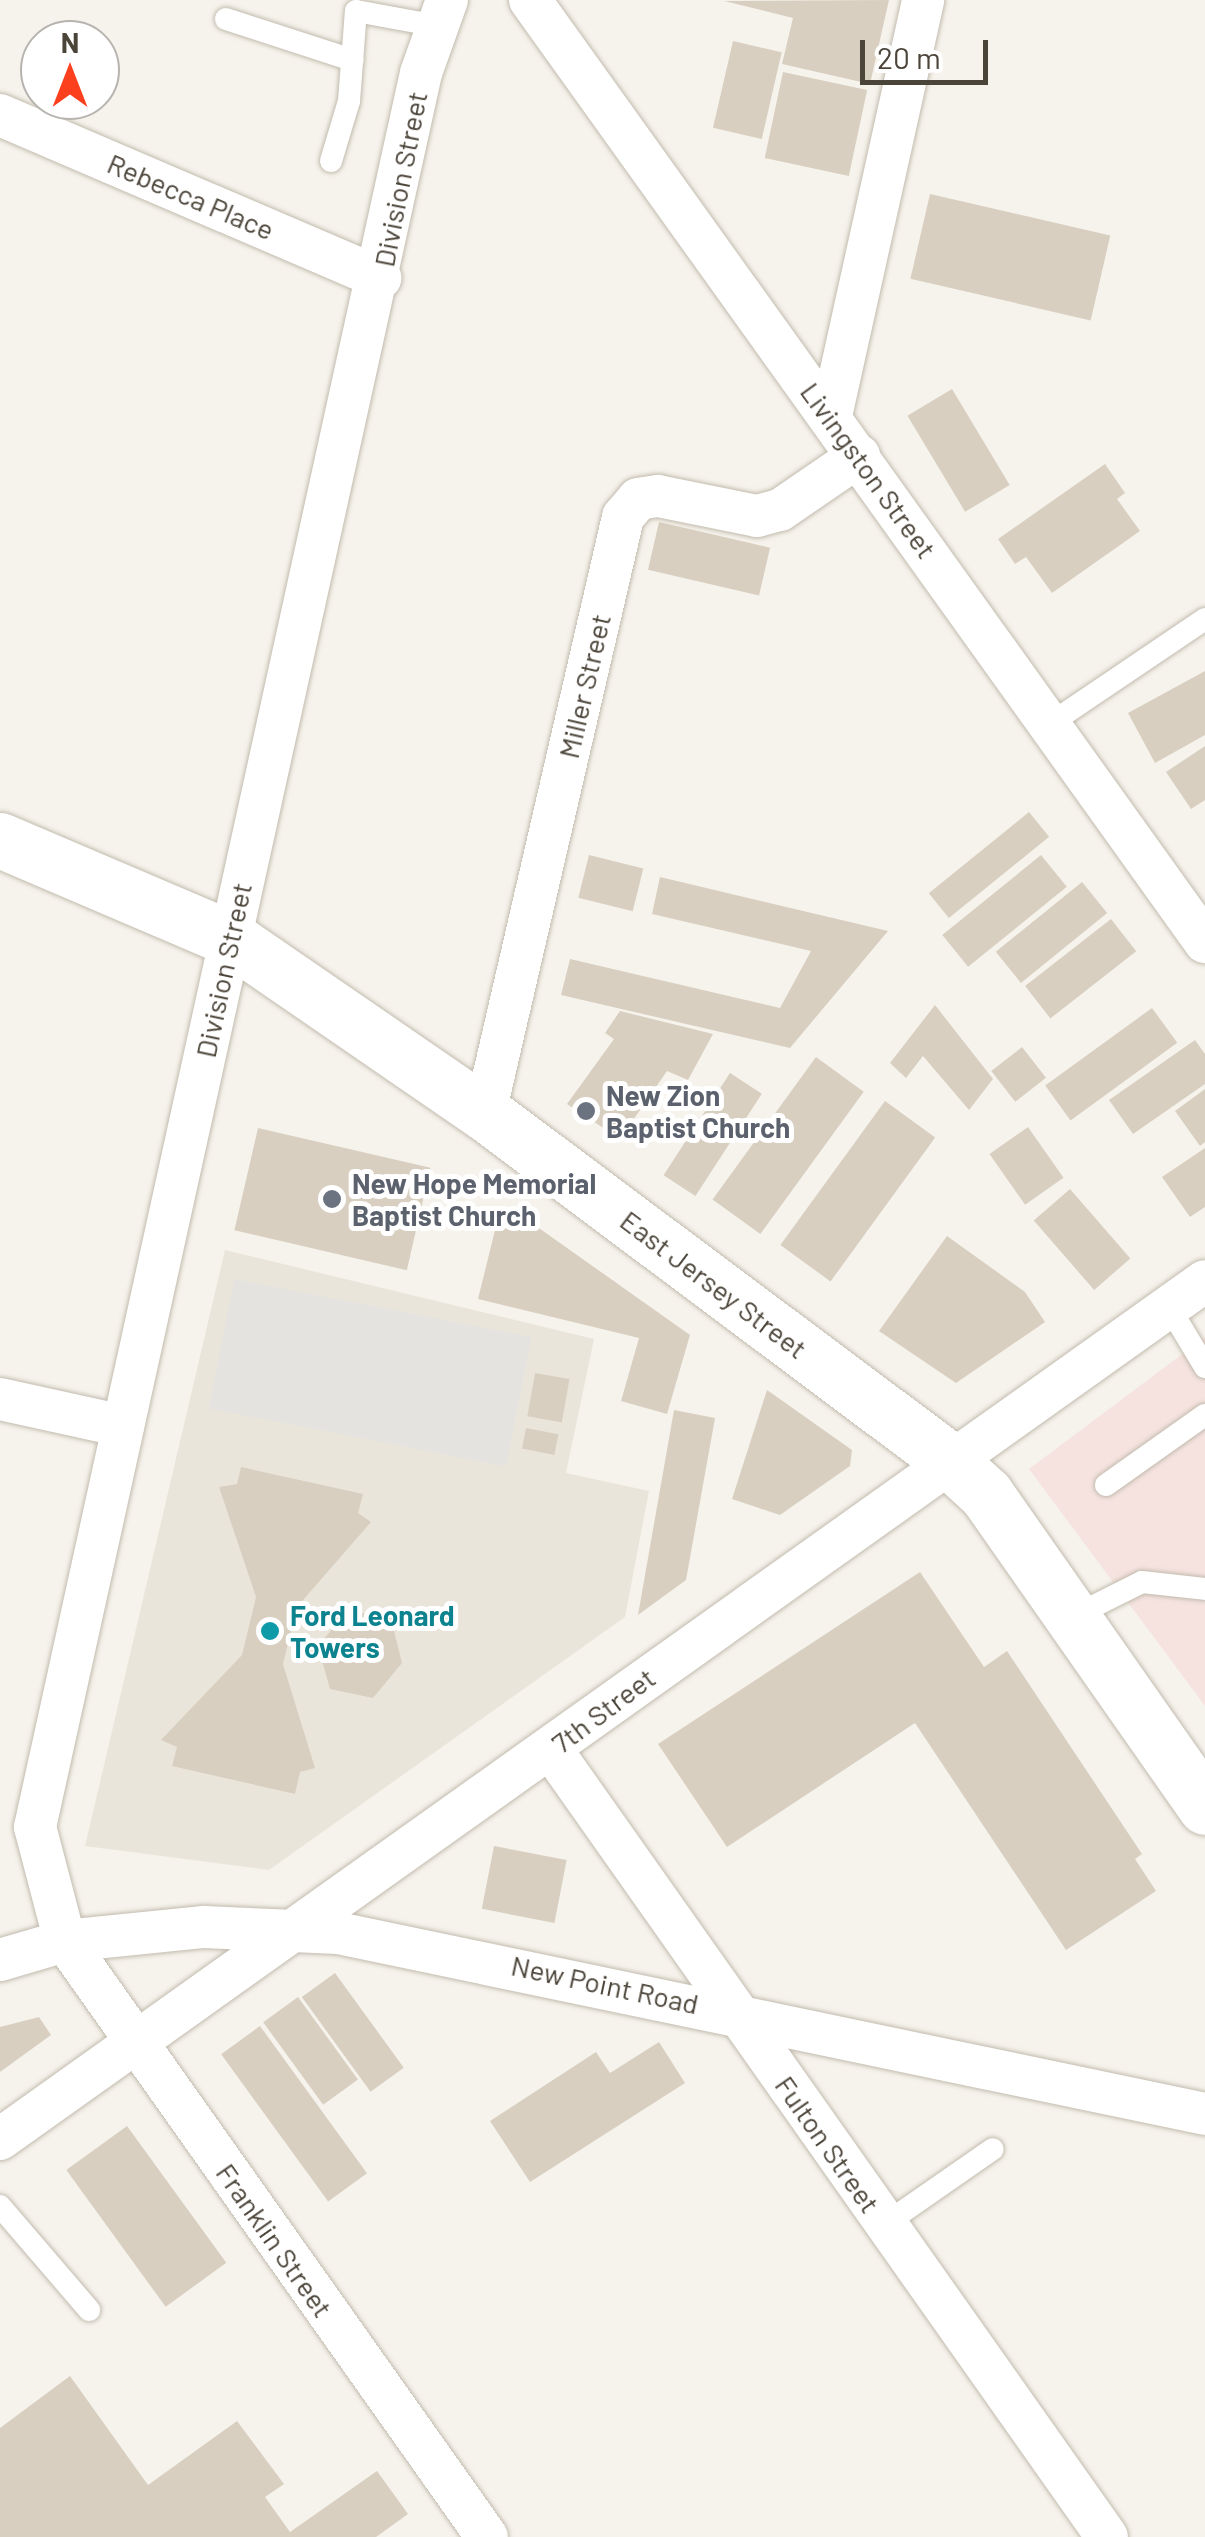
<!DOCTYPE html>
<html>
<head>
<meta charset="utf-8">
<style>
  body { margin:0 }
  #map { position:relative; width:1205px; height:2537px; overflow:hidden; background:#f6f3ec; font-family:Barlow,sans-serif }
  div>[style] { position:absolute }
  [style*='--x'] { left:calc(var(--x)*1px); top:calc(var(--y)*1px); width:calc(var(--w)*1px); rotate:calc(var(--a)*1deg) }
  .residential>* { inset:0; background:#eae5da }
  .medical>* { inset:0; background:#f6e3e0 }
  .parking>* { inset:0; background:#e5e3e0; transform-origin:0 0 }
  .building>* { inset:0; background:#d8cfc1; transform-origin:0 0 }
  .roads { filter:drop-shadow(0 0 2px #c2bbae) drop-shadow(0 0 2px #c2bbae) }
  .service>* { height:22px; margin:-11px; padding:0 11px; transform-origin:11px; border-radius:11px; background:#fff }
  .minor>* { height:42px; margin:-21px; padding:0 21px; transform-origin:21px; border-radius:21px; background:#fff }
  .tertiary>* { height:55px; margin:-27.5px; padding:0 27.5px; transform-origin:27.5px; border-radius:27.5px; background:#fff }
  .dots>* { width:28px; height:28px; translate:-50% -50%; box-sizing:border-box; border:5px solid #fff; border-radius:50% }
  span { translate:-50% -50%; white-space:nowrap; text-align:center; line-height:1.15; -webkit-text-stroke:10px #fff; paint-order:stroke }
  .street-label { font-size:28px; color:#4b4439 }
  .worship-label { font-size:28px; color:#5b616d; font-weight:700 }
  .left { translate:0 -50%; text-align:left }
  .culture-label { font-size:28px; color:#0d838f; font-weight:700 }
  .north { position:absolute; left:20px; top:20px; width:100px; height:100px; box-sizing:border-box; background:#fff; border:2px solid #b7b4b0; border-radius:50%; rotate:0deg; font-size:28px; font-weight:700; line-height:40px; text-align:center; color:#4b4439 }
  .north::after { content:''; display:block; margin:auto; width:35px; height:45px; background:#fc3f1d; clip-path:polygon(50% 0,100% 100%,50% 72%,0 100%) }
  .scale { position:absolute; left:860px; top:40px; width:128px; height:45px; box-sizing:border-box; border:5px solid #4b4439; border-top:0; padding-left:12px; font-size:30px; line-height:35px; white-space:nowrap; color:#4b4439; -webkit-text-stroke:8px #fff; paint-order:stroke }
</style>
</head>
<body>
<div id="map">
  <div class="residential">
    <div style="clip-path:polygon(225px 1250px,594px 1339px,566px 1473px,649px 1491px,625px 1617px,269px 1870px,85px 1846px)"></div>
  </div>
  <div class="medical">
    <div style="clip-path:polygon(1205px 1337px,1205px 1706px,1029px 1469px)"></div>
  </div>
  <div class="parking">
    <div style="left:234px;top:1279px;width:303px;height:132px;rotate:11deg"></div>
  </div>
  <div class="building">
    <div style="clip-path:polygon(889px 0,870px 84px,782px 64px,793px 18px,724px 1px)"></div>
    <div style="left:733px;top:41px;width:50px;height:89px;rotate:13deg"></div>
    <div style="left:783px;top:72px;width:86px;height:88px;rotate:12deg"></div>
    <div style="left:930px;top:194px;width:185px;height:87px;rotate:13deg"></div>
    <div style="left:952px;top:389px;width:112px;height:52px;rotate:59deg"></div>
    <div style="clip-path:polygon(1105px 464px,1125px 493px,1117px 499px,1140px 531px,1052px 593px,1026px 557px,1015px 564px,998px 539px)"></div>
    <div style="left:659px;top:522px;width:114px;height:49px;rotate:13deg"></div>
    <div style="clip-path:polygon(1205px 671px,1205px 735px,1155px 763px,1128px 713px)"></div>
    <div style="clip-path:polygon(1205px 746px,1205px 800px,1191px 809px,1166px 772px)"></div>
    <div style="left:1029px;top:812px;width:32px;height:129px;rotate:51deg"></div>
    <div style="left:589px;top:855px;width:56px;height:44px;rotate:14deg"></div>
    <div style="left:1041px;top:855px;width:41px;height:127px;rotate:51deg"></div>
    <div style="clip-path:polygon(660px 877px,888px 931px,790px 1048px,561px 995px,570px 959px,780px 1008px,811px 951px,652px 914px)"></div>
    <div style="left:1082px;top:882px;width:40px;height:111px;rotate:51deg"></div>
    <div style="left:1111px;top:919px;width:41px;height:109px;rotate:52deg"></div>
    <div style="clip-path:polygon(935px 1005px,993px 1079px,969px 1110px,923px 1056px,906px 1078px,890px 1063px)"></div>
    <div style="left:1152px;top:1008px;width:43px;height:132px;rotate:54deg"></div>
    <div style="clip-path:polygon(620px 1011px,713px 1034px,688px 1080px,667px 1071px,620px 1139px,567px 1104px,614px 1039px,605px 1033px)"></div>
    <div style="clip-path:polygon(1195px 1040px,1205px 1054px,1205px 1084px,1133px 1134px,1109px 1100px)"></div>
    <div style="left:1022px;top:1047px;width:39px;height:39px;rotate:52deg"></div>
    <div style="left:816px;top:1057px;width:59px;height:176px;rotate:36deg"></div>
    <div style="left:730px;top:1073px;width:38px;height:122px;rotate:33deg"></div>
    <div style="clip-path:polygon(1205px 1089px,1205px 1142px,1200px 1146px,1175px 1111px)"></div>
    <div style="left:885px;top:1101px;width:62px;height:178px;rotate:36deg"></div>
    <div style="left:1028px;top:1127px;width:62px;height:47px;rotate:55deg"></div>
    <div style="left:258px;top:1128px;width:177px;height:105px;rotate:13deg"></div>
    <div style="clip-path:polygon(1205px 1148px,1205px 1207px,1190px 1217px,1162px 1177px)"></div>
    <div style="left:1070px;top:1189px;width:92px;height:48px;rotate:49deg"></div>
    <div style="clip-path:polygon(512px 1209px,690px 1335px,667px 1414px,621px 1401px,639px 1338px,478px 1299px,499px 1214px)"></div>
    <div style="clip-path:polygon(947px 1236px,1025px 1292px,1045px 1322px,956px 1383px,879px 1331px)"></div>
    <div style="left:535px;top:1373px;width:35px;height:44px;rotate:10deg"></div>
    <div style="clip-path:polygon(767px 1390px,852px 1450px,850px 1466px,780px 1515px,732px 1499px)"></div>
    <div style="clip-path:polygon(674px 1410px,715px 1418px,686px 1580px,638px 1615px)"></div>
    <div style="left:526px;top:1428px;width:33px;height:21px;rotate:11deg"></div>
    <div style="clip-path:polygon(241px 1467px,363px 1494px,358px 1513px,371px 1522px,297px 1607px,283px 1664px,315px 1768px,300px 1772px,295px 1794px,172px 1766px,177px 1747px,161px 1740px,242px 1655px,256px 1597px,219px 1487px,237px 1484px)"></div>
    <div style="clip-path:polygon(920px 1572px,984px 1667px,1007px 1651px,1142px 1854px,1135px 1859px,1156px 1891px,1066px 1950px,915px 1723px,727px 1847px,658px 1744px)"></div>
    <div style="clip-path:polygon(348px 1610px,391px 1619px,402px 1663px,373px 1698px,330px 1689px,318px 1646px)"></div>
    <div style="left:494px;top:1846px;width:74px;height:64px;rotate:11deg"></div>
    <div style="left:335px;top:1973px;width:117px;height:41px;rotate:54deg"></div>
    <div style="left:298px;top:1997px;width:102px;height:43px;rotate:54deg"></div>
    <div style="clip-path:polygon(39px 2017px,51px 2035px,0 2072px,0 2027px)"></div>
    <div style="left:260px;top:2026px;width:182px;height:48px;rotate:54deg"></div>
    <div style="clip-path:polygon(659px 2042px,685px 2083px,530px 2182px,490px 2121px,596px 2052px,610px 2073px)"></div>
    <div style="left:127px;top:2126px;width:169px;height:75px;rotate:54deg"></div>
    <div style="clip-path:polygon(70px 2376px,148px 2485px,237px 2421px,284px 2484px,265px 2497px,290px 2532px,377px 2471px,408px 2514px,376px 2537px,0 2537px,0 2428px)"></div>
  </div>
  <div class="roads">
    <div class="service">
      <div style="--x:226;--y:19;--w:133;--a:18"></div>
      <div style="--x:331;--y:161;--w:63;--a:-73.3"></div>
      <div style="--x:349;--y:101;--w:90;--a:-85.6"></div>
      <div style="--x:356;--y:11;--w:83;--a:10.4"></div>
      <div style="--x:1051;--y:723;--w:186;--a:-34"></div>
      <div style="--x:1169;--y:1307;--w:70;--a:59"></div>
      <div style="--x:1106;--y:1485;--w:121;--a:-35.3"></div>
      <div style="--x:1072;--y:1617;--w:78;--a:-26.6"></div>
      <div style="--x:1142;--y:1582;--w:63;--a:6.3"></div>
      <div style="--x:0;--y:2206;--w:137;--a:49.4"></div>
      <div style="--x:885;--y:2224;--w:131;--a:-34.8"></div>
    </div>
    <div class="minor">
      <div style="--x:447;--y:0;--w:77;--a:109.6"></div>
      <div style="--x:421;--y:73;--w:1796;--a:102.41"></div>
      <div style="--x:35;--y:1827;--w:118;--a:75.3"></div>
      <div style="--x:65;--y:1941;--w:730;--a:54.7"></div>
      <div style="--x:530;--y:0;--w:1159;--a:54.38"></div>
      <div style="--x:0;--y:115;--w:414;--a:23.2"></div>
      <div style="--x:831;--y:416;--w:426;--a:-77.5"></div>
      <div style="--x:485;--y:1113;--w:612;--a:-76.96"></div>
      <div style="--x:623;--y:517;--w:23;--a:-50"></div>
      <div style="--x:638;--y:499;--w:20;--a:-9"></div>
      <div style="--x:658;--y:496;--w:101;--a:11.4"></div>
      <div style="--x:757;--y:516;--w:24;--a:-15"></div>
      <div style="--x:780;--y:510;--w:96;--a:-34.4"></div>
      <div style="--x:0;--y:1399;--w:126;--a:12.4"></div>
      <div style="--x:551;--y:1749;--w:964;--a:54.79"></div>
      <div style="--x:0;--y:1960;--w:68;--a:-16.3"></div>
      <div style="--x:65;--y:1941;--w:140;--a:-5.8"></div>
      <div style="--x:204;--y:1927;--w:134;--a:2.6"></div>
      <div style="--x:338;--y:1933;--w:886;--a:11.79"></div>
      <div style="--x:0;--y:2139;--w:1479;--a:-35.45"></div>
    </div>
    <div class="tertiary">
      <div style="--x:0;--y:840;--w:250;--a:23.1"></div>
      <div style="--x:230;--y:938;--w:309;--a:34.5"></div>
      <div style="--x:485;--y:1113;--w:579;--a:36.79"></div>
      <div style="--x:949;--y:1460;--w:50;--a:42.6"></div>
      <div style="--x:986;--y:1494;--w:382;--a:55"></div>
    </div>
  </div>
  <div class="dots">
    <div style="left:586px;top:1111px;background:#6b7280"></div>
    <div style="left:332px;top:1199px;background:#6b7280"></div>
    <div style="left:270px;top:1631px;background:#0f9aa8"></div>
  </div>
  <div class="street-label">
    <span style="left:400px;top:179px;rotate:-79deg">Division Street</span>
    <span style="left:191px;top:196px;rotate:23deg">Rebecca Place</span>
    <span style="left:869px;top:470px;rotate:54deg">Livingston Street</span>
    <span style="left:584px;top:686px;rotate:-77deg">Miller Street</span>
    <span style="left:223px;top:970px;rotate:-78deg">Division Street</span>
    <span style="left:714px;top:1284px;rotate:37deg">East Jersey Street</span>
    <span style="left:603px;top:1710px;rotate:-37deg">7th Street</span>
    <span style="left:605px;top:1984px;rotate:12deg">New Point Road</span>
    <span style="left:828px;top:2144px;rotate:55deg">Fulton Street</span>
    <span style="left:275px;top:2240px;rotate:55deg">Franklin Street</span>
  </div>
  <div class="worship-label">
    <span class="left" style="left:606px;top:1111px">New Zion<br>Baptist Church</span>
    <span class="left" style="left:352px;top:1199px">New Hope Memorial<br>Baptist Church</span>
  </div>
  <div class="culture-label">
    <span class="left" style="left:290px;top:1631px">Ford Leonard<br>Towers</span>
  </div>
  <div class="north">N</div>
  <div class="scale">20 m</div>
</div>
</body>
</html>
